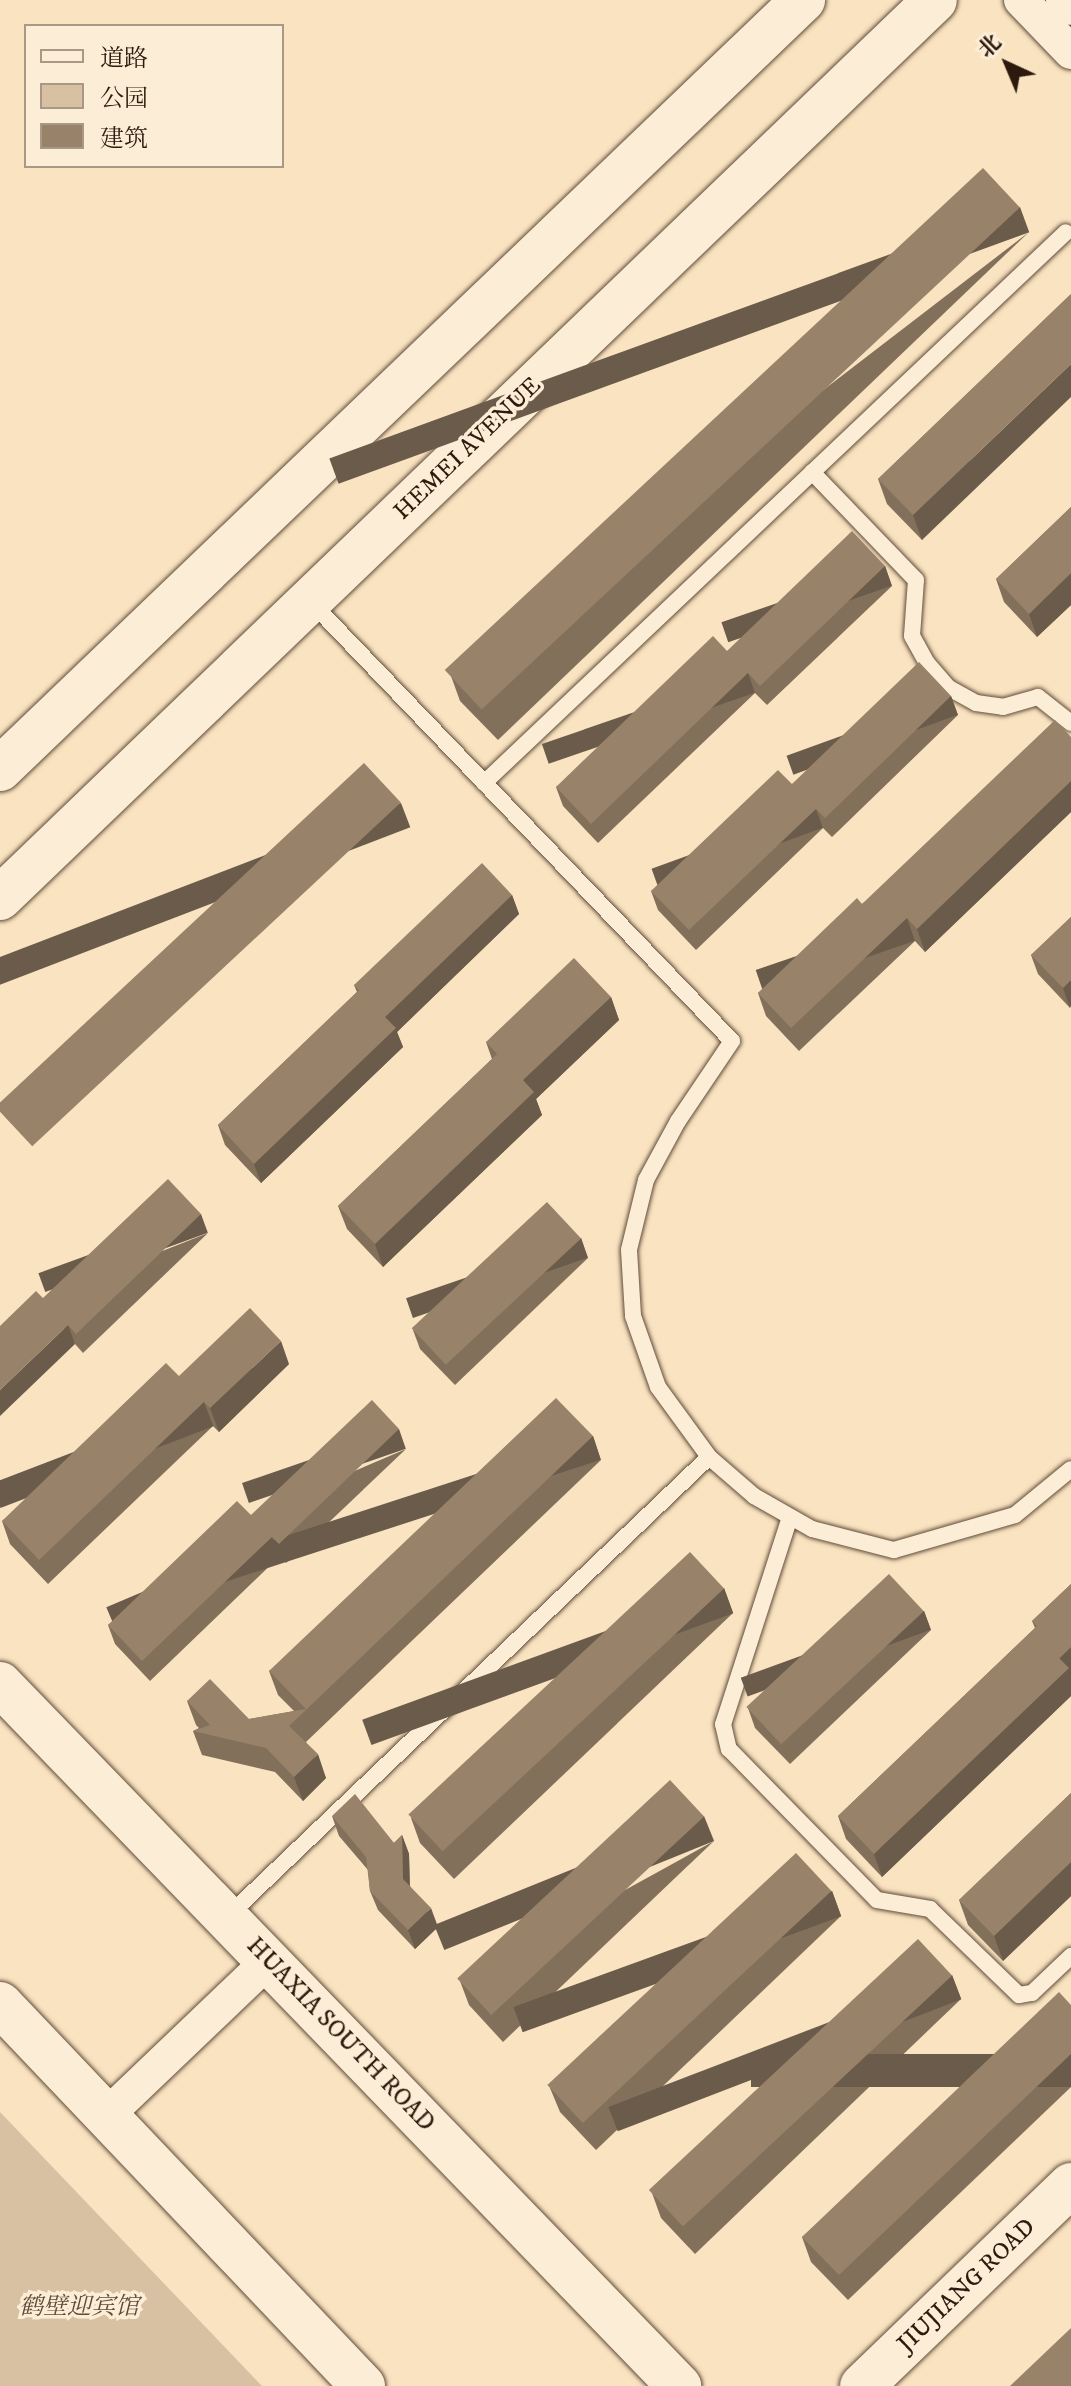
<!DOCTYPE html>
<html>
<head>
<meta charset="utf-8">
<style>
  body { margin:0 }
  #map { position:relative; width:1071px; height:2386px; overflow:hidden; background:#fae3c0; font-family:"IM FELL DW Pica","Noto Serif SC",serif }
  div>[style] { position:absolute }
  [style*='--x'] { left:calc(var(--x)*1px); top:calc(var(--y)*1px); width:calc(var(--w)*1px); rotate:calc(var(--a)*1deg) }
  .green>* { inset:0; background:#d7c1a2 }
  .roads { filter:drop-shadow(0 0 2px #604c3a) drop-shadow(0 0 2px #604c3a) }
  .lane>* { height:16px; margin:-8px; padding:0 8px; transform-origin:8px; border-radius:8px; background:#fcedd6 }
  .street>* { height:34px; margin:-17px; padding:0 17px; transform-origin:17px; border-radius:17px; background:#fcedd6 }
  .secondary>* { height:44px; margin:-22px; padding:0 22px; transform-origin:22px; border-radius:22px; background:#fcedd6 }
  .wall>* { inset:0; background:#83705b }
  .shaded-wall>* { inset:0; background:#6a5b4a; transform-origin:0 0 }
  .building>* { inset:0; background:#98826a; transform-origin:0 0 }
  span { translate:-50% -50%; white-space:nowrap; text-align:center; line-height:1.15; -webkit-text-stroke:7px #fcedd6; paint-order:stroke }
  .street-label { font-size:24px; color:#2d190d }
  .park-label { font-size:24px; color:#604b3a; font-style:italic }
  .legend { position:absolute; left:24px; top:24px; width:260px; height:144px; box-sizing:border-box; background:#fcedd6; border:2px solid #a99886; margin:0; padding:10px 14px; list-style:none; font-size:24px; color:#2d190d }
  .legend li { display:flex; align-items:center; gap:16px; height:40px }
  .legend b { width:40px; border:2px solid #a99886 }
  .north { position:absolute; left:967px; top:24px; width:80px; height:80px; -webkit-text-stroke:6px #fcedd6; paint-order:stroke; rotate:316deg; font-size:22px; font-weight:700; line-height:32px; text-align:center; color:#2d190d }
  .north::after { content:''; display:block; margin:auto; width:28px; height:36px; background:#2d190d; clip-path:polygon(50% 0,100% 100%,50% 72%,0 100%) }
</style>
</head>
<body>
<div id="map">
  <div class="green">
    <div style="clip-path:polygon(0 2112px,262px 2386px,0 2386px)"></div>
  </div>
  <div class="roads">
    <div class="lane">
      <div style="--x:812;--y:472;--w:150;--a:46.1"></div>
      <div style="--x:916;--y:580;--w:56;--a:94.1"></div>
      <div style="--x:912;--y:636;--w:31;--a:61"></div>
      <div style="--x:927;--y:663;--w:33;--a:49"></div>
      <div style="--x:949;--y:688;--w:31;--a:29"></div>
      <div style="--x:976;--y:703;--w:27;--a:8"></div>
      <div style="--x:1003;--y:707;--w:36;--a:-16"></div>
      <div style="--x:1038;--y:697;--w:42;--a:38.2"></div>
      <div style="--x:311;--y:602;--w:608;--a:46.2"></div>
      <div style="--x:732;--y:1041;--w:97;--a:124"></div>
      <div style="--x:678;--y:1121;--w:67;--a:118.5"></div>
      <div style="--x:646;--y:1180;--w:72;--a:103.7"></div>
      <div style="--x:629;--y:1250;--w:66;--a:86.5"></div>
      <div style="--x:633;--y:1316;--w:75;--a:70.6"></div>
      <div style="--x:658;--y:1387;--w:87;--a:53.9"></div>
      <div style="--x:709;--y:1457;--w:60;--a:40.9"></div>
      <div style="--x:754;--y:1496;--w:67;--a:29.6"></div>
      <div style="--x:812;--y:1529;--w:85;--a:14.4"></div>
      <div style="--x:894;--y:1550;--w:126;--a:-16.1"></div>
      <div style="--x:1015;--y:1515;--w:72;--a:-39.4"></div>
      <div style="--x:484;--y:783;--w:801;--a:-43.43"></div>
      <div style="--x:790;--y:1517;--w:218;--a:107.9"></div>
      <div style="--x:723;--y:1724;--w:26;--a:77"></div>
      <div style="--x:729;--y:1749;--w:211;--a:45.6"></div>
      <div style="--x:877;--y:1900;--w:54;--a:9.6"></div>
      <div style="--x:930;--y:1909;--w:124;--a:44"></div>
      <div style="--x:1019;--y:1995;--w:13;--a:-9"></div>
      <div style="--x:1032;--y:1993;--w:54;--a:-43.5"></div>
      <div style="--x:227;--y:1917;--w:666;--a:-43.66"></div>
    </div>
    <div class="street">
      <div style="--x:1021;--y:0;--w:72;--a:46.1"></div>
      <div style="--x:106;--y:2116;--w:224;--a:-43.7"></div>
    </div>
    <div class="secondary">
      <div style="--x:1068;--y:0;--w:4;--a:45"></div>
      <div style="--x:0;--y:769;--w:1112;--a:-43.76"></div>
      <div style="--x:0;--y:898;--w:1296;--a:-43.84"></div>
      <div style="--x:0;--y:1684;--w:977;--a:45.95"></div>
      <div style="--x:0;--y:2004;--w:527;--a:46.46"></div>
      <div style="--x:862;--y:2386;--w:290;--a:-43.9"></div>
    </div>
  </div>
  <div class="wall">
    <div style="clip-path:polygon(1029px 232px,498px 740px,460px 701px,451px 676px)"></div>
    <div style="clip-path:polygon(1071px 294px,922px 540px,887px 504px,878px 479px)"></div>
    <div style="clip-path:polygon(1071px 507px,1071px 605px,1037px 637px,1004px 602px,996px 579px)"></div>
    <div style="clip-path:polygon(885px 566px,892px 586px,767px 705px,755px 693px,598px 843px,563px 806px,556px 787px,727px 651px)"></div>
    <div style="clip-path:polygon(951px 696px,958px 715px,832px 837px,823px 828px,696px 950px,658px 910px,651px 891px,792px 784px)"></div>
    <div style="clip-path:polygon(1071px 737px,1071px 812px,925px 952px,915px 941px,799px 1051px,766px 1016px,758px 993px,862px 904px)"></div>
    <div style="clip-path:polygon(512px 895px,519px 914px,397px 1032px,403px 1047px,261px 1183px,225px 1145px,218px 1125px,357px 992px,354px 985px)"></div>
    <div style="clip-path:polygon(1071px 917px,1070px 1008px,1038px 974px,1031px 955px)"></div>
    <div style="clip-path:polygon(611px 997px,619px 1020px,536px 1099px,542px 1115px,383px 1267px,347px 1229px,338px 1206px,492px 1059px,486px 1042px)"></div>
    <div style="clip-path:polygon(208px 1233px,83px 1353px,75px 1344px,43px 1298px)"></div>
    <div style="clip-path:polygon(581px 1238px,588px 1258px,455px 1385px,420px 1349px,413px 1330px)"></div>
    <div style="clip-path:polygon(289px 1364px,219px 1432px,213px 1426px,48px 1584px,10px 1544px,2px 1521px,179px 1376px)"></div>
    <div style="clip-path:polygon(593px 1436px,601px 1460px,306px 1742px,326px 1778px,303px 1801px,275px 1772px,202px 1755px,193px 1731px,199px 1728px,196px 1725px,187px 1701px,249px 1719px,294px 1711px,278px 1695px,269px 1671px)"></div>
    <div style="clip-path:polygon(406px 1449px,286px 1563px,280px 1556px,150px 1681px,115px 1644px,108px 1625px,251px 1515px)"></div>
    <div style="clip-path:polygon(1071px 1584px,1071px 1696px,882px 1877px,846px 1839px,838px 1816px,1035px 1628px,1032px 1621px)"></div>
    <div style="clip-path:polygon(724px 1588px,733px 1613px,454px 1879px,420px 1843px,411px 1818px)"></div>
    <div style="clip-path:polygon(924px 1611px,931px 1630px,790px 1764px,755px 1728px,748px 1708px)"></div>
    <div style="clip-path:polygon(1071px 1793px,1071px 1896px,1003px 1961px,968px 1925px,959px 1900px)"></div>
    <div style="clip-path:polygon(332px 1816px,394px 1843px,402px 1835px,409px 1854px,410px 1886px,438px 1927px,415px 1949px,378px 1910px,370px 1891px,368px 1870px,339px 1836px)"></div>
    <div style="clip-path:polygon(714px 1841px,503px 2042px,469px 2005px,460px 1981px)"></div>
    <div style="clip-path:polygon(832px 1891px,841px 1916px,596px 2150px,560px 2112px,550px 2088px)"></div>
    <div style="clip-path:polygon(952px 1975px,961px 1999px,695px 2254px,661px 2218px,652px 2193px)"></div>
    <div style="clip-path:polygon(1071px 2005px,1071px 2087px,848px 2300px,811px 2262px,802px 2237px)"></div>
  </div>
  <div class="shaded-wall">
    <div style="left:1020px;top:207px;width:27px;height:735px;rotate:70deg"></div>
    <div style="clip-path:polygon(1071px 364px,1071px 397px,922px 540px,913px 515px)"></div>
    <div style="left:885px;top:566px;width:21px;height:173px;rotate:71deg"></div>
    <div style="clip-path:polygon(1071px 573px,1071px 605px,1037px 637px,1029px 614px)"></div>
    <div style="left:748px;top:673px;width:21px;height:218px;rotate:71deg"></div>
    <div style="left:951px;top:696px;width:20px;height:175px;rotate:70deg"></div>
    <div style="clip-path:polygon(1071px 781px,1071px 812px,925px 952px,917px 929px)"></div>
    <div style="left:401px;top:803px;width:26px;height:555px;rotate:69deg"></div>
    <div style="left:816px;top:809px;width:20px;height:175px;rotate:70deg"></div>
    <div style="clip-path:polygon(512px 895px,519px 914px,397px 1032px,403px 1047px,261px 1183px,254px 1164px,385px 1017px)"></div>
    <div style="left:907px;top:918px;width:24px;height:160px;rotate:71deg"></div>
    <div style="clip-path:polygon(1071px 980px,1071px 1006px,1070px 1008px,1063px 988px)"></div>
    <div style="clip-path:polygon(611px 997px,619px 1020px,536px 1099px,542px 1115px,383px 1267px,375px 1244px,523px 1080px)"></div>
    <div style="left:201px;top:1214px;width:20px;height:173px;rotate:70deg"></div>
    <div style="left:581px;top:1238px;width:21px;height:185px;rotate:71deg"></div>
    <div style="clip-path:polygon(68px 1325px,75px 1344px,0 1416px,0 1390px)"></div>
    <div style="clip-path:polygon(281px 1341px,289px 1364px,219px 1432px,210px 1408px)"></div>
    <div style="left:204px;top:1402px;width:26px;height:228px;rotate:69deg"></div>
    <div style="left:399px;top:1429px;width:21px;height:166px;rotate:71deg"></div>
    <div style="left:593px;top:1436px;width:25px;height:420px;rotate:72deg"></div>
    <div style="left:272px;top:1537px;width:21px;height:180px;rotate:67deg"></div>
    <div style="left:724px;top:1588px;width:27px;height:385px;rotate:70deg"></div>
    <div style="left:924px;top:1611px;width:20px;height:195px;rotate:70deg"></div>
    <div style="clip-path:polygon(1071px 1647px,1071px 1696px,882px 1877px,874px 1854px)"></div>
    <div style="clip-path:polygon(318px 1754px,326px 1778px,303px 1801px,294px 1777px)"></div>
    <div style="left:704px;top:1816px;width:27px;height:291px;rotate:68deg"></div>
    <div style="clip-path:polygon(402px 1835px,409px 1854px,410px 1898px,403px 1879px)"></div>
    <div style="clip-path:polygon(1071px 1862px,1071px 1896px,1003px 1961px,994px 1936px)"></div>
    <div style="left:832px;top:1891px;width:27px;height:339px;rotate:70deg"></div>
    <div style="clip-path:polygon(431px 1908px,438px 1927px,415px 1949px,408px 1930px)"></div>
    <div style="left:952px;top:1975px;width:26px;height:368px;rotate:69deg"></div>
    <div style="left:1071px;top:2054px;width:33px;height:320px;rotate:90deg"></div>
  </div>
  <div class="building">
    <div style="left:983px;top:168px;width:54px;height:736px;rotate:47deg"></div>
    <div style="clip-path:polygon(1071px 294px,1071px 364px,913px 515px,878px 479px)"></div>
    <div style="clip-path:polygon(1071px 507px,1071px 573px,1029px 614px,996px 579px)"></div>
    <div style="clip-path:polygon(852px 531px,885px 566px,760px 686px,748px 673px,591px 824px,556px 787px,713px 636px,727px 651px)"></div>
    <div style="clip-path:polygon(919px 662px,951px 696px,825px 818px,816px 809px,689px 930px,651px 891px,778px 770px,792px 784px)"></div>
    <div style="clip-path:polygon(1055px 720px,1071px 737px,1071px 781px,917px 929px,907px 918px,791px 1028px,758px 993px,857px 898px,862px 904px)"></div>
    <div style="left:364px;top:763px;width:54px;height:504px;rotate:47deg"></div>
    <div style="clip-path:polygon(482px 863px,512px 895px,385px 1017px,396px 1028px,254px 1164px,218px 1125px,359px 990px,354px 985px)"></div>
    <div style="clip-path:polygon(1071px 917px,1071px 980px,1063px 988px,1031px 955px)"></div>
    <div style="clip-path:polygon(574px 958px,611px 997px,523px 1080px,534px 1092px,375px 1244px,338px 1206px,497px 1054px,486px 1042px)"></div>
    <div style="clip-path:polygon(168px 1179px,201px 1214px,76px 1334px,68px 1325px,0 1390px,0 1326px,36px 1291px,43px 1298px)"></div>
    <div style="left:547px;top:1202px;width:50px;height:185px;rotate:47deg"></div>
    <div style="clip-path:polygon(250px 1308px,281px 1341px,210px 1408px,204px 1402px,39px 1560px,2px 1521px,166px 1363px,179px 1376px)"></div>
    <div style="clip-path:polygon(556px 1398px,593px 1436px,289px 1726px,318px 1754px,294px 1777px,266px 1748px,193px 1731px,210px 1725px,187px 1701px,210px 1679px,249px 1719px,306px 1709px,269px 1671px)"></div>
    <div style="clip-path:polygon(372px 1400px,399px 1429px,279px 1544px,272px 1537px,142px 1661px,108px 1625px,237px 1501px,251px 1515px)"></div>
    <div style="left:690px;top:1552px;width:50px;height:385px;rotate:47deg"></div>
    <div style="left:889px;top:1574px;width:51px;height:195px;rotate:47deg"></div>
    <div style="clip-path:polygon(1071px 1584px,1071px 1647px,1059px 1658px,1069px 1668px,874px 1854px,838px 1816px,1037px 1626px,1032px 1621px)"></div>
    <div style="left:670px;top:1780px;width:50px;height:291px;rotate:47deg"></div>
    <div style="clip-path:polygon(1071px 1793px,1071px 1862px,994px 1936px,959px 1900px)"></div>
    <div style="clip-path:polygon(355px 1794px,394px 1843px,402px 1835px,403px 1879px,431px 1908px,408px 1930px,370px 1891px,366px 1857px,332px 1816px)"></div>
    <div style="left:796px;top:1853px;width:52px;height:340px;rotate:47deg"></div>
    <div style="left:918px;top:1939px;width:50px;height:368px;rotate:47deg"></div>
    <div style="clip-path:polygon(1059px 1992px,1071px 2005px,1071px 2054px,839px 2275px,802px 2237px)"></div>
    <div style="clip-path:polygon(1071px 2328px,1071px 2386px,1010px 2386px)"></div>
  </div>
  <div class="street-label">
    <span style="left:468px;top:449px;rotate:-44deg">HEMEI AVENUE</span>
    <span style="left:340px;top:2035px;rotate:46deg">HUAXIA SOUTH ROAD</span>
    <span style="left:967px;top:2286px;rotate:-44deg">JIUJIANG ROAD</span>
  </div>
  <div class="park-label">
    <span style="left:79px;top:2308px">鹤壁迎宾馆</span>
  </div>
  <ul class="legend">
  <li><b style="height:10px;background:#fcedd6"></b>道路</li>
  <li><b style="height:22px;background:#d7c1a2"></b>公园</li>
  <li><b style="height:22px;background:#98826a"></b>建筑</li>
  </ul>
  <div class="north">北</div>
</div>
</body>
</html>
